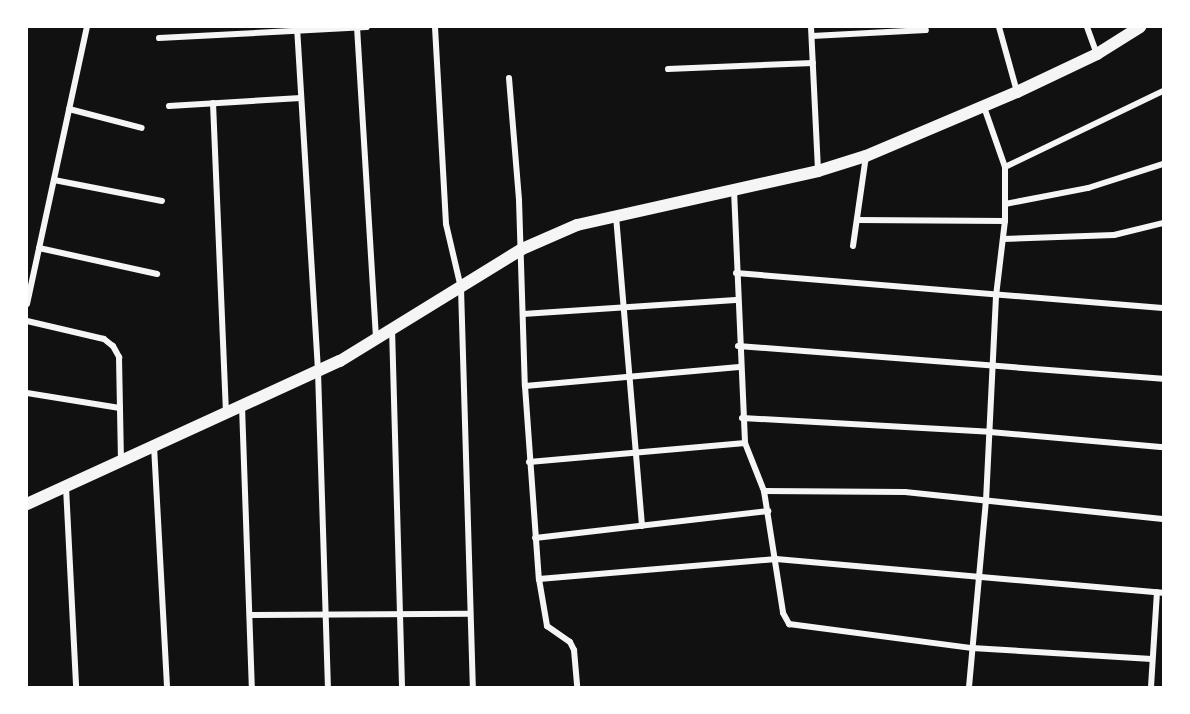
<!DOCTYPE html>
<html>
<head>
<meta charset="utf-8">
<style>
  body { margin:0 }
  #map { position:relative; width:1190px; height:714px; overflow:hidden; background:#111; font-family:Arial,sans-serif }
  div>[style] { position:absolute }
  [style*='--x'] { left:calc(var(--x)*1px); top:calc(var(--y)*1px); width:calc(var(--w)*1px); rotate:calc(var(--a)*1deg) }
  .minor>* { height:6px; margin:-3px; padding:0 3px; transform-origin:3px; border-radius:3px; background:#f5f5f5 }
  .secondary>* { height:12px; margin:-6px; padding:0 6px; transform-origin:6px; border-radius:6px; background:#f5f5f5 }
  span { translate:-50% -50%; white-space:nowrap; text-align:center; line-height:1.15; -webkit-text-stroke:4.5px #fff; paint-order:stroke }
  .frame { position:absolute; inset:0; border:28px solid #fff; pointer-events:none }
</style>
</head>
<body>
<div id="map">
  <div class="minor">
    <div style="--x:297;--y:27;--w:345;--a:86.5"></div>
    <div style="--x:318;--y:371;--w:316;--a:88.2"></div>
    <div style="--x:357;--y:27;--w:312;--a:86.5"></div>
    <div style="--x:435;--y:27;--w:197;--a:86.8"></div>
    <div style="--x:446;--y:224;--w:66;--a:76.8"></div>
    <div style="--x:461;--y:288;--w:399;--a:88.3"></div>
    <div style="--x:811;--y:27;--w:143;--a:87.2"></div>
    <div style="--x:999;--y:27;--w:67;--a:74.5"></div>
    <div style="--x:1087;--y:27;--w:29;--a:70"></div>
    <div style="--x:812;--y:36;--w:114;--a:-3"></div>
    <div style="--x:159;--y:38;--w:208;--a:-3"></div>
    <div style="--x:668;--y:69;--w:145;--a:-2.4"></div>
    <div style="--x:509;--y:78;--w:122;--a:85.3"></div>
    <div style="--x:519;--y:200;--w:186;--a:88.2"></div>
    <div style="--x:525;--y:386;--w:194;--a:85.9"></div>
    <div style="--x:539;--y:579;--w:48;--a:80.3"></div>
    <div style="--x:547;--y:626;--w:28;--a:35"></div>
    <div style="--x:570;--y:642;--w:9;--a:63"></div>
    <div style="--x:574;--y:650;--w:37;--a:85"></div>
    <div style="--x:213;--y:103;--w:310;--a:87.6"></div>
    <div style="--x:169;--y:106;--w:132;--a:-3.5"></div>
    <div style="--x:69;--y:109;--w:75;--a:14.6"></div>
    <div style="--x:1005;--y:167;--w:175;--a:-25.7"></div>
    <div style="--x:54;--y:180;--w:110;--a:11"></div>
    <div style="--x:734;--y:190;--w:253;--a:87.5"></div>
    <div style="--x:745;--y:443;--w:52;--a:68.4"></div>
    <div style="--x:764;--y:491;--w:123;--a:81.1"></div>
    <div style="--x:783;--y:613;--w:13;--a:61"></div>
    <div style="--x:789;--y:624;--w:185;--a:7.5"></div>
    <div style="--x:972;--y:648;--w:180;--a:3.5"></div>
    <div style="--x:1005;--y:204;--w:85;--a:-10.9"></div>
    <div style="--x:1088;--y:188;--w:79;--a:-17.7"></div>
    <div style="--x:616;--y:216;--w:311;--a:85.2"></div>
    <div style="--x:857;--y:220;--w:148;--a:0.4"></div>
    <div style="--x:1003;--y:239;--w:111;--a:-2.1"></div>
    <div style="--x:1114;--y:235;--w:50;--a:-13.8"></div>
    <div style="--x:853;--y:246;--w:91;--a:-81.8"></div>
    <div style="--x:39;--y:248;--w:121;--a:12.4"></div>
    <div style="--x:736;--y:273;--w:428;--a:4.7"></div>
    <div style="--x:27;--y:304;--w:283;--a:-77.8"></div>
    <div style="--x:523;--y:314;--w:213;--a:-3.8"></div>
    <div style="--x:27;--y:321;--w:79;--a:13.2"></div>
    <div style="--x:104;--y:339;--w:11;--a:38"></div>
    <div style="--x:113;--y:346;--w:13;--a:61"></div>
    <div style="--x:119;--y:357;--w:103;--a:88.9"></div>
    <div style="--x:392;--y:328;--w:359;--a:88.4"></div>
    <div style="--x:738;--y:346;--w:426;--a:4.4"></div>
    <div style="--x:525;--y:386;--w:215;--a:-5.1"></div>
    <div style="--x:27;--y:393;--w:94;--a:9.2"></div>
    <div style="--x:242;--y:406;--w:281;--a:88"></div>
    <div style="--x:742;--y:418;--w:248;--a:3.2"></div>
    <div style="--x:990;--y:432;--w:174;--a:5"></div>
    <div style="--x:154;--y:446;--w:241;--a:86.9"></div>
    <div style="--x:529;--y:462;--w:217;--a:-5"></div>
    <div style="--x:66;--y:487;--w:200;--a:87.1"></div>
    <div style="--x:764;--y:491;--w:141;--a:0.4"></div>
    <div style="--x:905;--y:492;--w:259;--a:6"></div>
    <div style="--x:535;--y:538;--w:235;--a:-6.6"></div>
    <div style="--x:539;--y:579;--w:238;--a:-4.8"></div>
    <div style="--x:776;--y:559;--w:388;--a:5"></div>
    <div style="--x:252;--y:615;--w:218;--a:-0.3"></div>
    <div style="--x:969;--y:687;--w:187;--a:-84.8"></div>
    <div style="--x:986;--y:501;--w:205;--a:-87.2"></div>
    <div style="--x:996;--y:296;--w:76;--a:-83.2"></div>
    <div style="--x:1005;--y:221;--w:54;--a:-90"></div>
    <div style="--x:1005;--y:167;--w:64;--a:-109.3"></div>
    <div style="--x:1151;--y:687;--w:95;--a:-86.4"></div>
  </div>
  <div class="secondary">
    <div style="--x:27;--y:504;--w:344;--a:-24.6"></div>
    <div style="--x:340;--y:361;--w:214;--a:-31.6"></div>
    <div style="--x:522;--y:249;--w:60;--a:-23.6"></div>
    <div style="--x:577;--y:225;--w:247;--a:-12.6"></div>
    <div style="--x:818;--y:171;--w:50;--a:-17.4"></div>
    <div style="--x:866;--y:156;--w:164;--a:-23"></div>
    <div style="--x:1017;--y:92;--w:89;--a:-25.4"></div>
    <div style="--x:1097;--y:54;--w:51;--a:-32.1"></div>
  </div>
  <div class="frame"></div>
</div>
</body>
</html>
